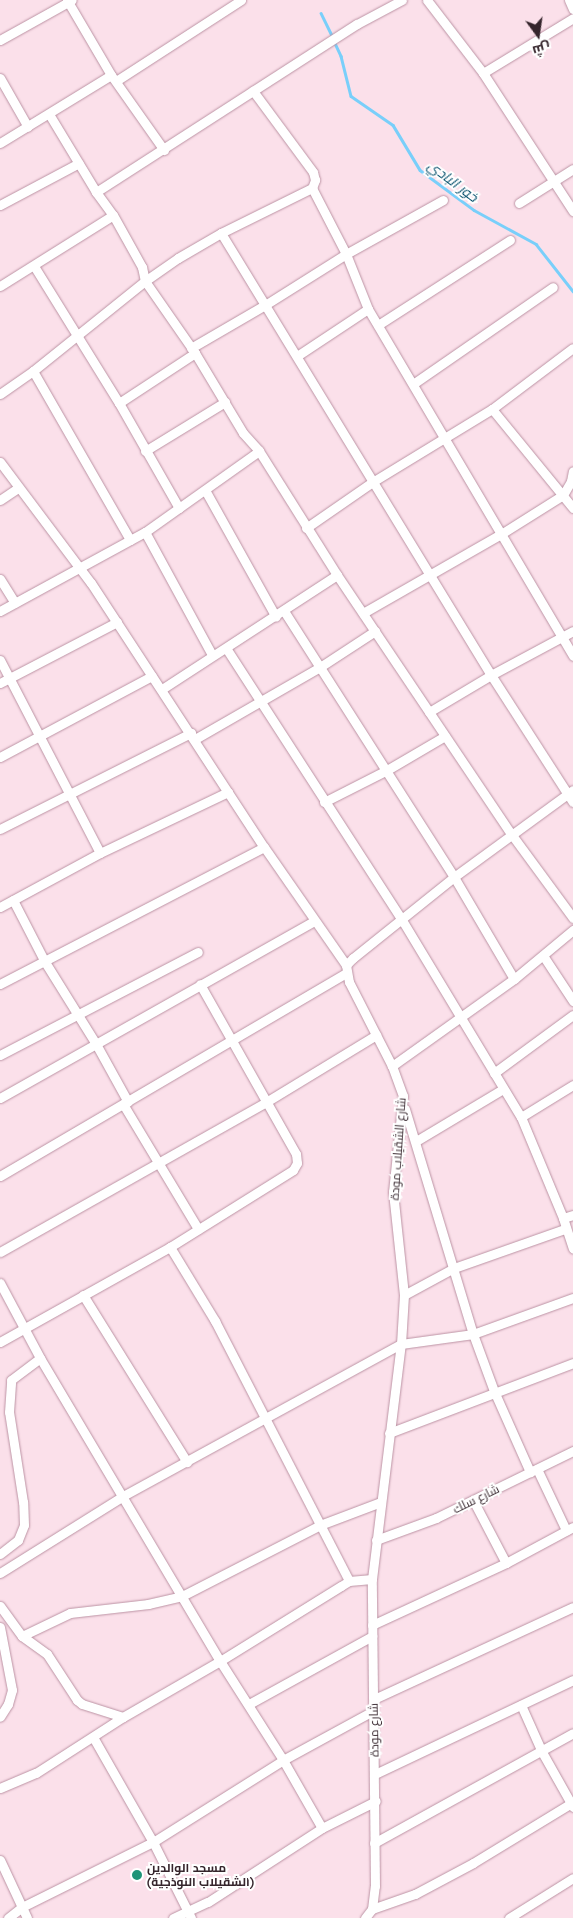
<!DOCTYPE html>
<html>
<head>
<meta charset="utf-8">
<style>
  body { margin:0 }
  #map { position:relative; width:573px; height:1918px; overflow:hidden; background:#fbe0ea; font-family:Quicksand,Cairo,sans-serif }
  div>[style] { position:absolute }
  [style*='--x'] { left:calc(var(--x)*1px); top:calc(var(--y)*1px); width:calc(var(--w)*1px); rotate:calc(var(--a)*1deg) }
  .stream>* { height:2.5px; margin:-1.25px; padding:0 1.25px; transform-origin:1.25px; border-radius:1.25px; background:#79cffa }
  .roads { filter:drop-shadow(0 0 1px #bc93a4) drop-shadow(0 0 1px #bc93a4) }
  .minor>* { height:9px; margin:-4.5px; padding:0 4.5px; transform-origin:4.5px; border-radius:4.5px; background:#fff }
  .dots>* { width:14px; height:14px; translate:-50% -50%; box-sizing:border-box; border:2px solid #fff; border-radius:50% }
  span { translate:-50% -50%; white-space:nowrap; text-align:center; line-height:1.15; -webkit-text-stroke:4px #fff; paint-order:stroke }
  .street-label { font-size:12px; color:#35252c }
  .poi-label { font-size:12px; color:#35252c; font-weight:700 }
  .left { translate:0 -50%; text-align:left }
  .water-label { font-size:14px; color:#064f6c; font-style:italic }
  .north { position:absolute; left:513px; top:10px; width:50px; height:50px; -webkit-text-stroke:4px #fff; paint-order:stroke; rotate:166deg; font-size:14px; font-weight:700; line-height:20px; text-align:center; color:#35252c }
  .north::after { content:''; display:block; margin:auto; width:18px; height:22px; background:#35252c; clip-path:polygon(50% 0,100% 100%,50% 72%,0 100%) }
</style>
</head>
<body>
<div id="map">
  <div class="stream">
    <div style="--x:321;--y:13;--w:25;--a:64"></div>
    <div style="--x:334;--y:41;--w:17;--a:65"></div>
    <div style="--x:341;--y:56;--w:41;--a:76"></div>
    <div style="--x:351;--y:96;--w:51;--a:34.6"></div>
    <div style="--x:393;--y:125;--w:52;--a:59"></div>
    <div style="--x:420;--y:170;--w:67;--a:36.5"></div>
    <div style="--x:474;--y:210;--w:71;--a:28.7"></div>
    <div style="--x:536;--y:244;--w:60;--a:51.8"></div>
  </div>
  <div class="roads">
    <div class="minor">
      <div style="--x:67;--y:0;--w:87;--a:59.6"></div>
      <div style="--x:111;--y:75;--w:92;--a:54.8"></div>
      <div style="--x:427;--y:0;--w:92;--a:52.5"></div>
      <div style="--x:483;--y:73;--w:165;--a:56.9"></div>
      <div style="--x:569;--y:0;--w:10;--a:66"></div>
      <div style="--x:0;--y:40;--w:82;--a:-29.1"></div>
      <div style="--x:483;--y:73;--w:105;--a:-31.4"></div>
      <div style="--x:0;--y:78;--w:56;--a:60.3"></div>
      <div style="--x:116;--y:81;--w:149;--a:-32.9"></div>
      <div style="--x:49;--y:114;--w:91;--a:58.9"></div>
      <div style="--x:96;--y:192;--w:29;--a:54"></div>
      <div style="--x:113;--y:215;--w:60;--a:60.9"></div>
      <div style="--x:142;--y:267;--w:14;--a:78"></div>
      <div style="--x:145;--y:281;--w:88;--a:55.2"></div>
      <div style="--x:195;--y:353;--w:93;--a:59"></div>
      <div style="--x:243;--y:433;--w:24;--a:48"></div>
      <div style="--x:259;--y:451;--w:146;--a:57.8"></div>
      <div style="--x:337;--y:575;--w:313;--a:56.1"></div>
      <div style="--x:512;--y:835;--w:103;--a:53.7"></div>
      <div style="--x:0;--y:143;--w:130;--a:-31.5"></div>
      <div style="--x:312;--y:188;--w:74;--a:62.7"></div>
      <div style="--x:346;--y:254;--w:59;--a:68.2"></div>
      <div style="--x:368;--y:309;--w:403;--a:59.4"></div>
      <div style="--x:96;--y:192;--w:310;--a:-32.8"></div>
      <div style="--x:357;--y:24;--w:51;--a:-28.1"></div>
      <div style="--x:519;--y:203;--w:64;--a:-32.2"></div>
      <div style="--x:0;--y:205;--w:89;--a:-28"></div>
      <div style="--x:221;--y:233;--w:518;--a:58.58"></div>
      <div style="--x:491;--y:675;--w:151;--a:57.2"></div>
      <div style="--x:34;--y:266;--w:161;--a:58.2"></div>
      <div style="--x:119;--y:403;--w:121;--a:60.3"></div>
      <div style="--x:0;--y:286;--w:133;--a:-32.1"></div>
      <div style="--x:378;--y:325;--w:157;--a:-32.8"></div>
      <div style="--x:191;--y:348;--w:86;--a:-30.2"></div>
      <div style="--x:265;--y:305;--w:96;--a:-32.2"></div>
      <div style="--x:346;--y:254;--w:111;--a:-29.1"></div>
      <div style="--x:297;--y:356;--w:85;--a:-33.5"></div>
      <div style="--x:33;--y:371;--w:195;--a:60.1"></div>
      <div style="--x:413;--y:384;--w:170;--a:-34.7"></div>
      <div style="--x:0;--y:394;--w:40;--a:-34.9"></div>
      <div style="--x:33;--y:371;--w:144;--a:-38.8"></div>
      <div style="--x:145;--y:281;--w:40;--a:-34.9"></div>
      <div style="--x:178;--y:258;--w:50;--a:-30.2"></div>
      <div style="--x:221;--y:233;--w:102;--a:-26.3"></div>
      <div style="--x:312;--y:188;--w:9;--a:-69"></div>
      <div style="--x:315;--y:180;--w:8;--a:-104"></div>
      <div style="--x:313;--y:172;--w:101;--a:-126.5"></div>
      <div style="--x:119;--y:403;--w:91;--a:-33.3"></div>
      <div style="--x:492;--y:409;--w:128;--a:50.7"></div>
      <div style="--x:145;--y:451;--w:94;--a:-31.5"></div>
      <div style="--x:0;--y:462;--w:151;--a:53.1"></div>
      <div style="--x:91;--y:583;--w:316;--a:56.8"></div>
      <div style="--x:264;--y:847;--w:144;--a:55.2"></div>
      <div style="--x:205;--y:490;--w:145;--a:60.8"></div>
      <div style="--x:0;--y:500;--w:22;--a:-34"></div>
      <div style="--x:306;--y:528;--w:83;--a:-34.7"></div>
      <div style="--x:374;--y:481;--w:138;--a:-31.4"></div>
      <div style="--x:492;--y:409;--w:101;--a:-37"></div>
      <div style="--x:145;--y:532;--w:140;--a:61.4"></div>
      <div style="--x:0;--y:579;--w:28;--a:58"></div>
      <div style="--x:0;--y:611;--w:165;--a:-28.6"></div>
      <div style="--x:145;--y:532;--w:140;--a:-35.4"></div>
      <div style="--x:284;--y:611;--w:316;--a:57.4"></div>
      <div style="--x:454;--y:877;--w:118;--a:59.5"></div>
      <div style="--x:363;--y:613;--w:159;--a:-29.8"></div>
      <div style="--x:501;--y:534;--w:73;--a:-32.2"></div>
      <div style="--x:563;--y:495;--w:16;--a:-60"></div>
      <div style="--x:571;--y:481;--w:10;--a:-79"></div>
      <div style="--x:226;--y:648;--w:324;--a:57.1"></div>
      <div style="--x:402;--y:920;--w:230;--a:58.9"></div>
      <div style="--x:521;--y:1117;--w:109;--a:67.4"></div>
      <div style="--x:563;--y:1218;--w:32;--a:72"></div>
      <div style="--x:0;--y:660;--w:217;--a:62.6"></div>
      <div style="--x:0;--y:683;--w:132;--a:-27.5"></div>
      <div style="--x:162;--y:689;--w:209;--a:-33.1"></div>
      <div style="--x:429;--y:712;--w:72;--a:-30.8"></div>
      <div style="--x:491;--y:675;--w:93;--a:-28.2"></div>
      <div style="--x:195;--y:739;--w:144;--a:-29.9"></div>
      <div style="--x:320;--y:667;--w:66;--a:-33.2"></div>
      <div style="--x:0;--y:757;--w:172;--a:-28.1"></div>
      <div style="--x:324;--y:802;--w:71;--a:-26.9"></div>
      <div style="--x:387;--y:770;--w:67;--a:-30.4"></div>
      <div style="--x:0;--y:829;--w:214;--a:-26.7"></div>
      <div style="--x:13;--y:900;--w:70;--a:62.7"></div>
      <div style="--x:45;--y:962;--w:97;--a:58.1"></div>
      <div style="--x:96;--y:1044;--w:66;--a:61.1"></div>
      <div style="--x:0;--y:907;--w:114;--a:-28.4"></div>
      <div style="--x:100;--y:853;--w:142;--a:-25.5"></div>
      <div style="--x:544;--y:957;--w:53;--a:56.6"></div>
      <div style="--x:0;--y:984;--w:297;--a:-27.4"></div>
      <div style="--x:0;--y:1055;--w:223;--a:-27.5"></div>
      <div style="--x:392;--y:1066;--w:150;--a:-35.5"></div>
      <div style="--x:514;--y:979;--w:77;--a:-39.7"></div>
      <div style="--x:494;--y:1073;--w:98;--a:-36.3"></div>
      <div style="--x:0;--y:1098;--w:360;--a:-29.4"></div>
      <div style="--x:123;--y:1104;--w:146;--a:59"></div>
      <div style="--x:405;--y:1109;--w:235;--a:73.2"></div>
      <div style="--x:473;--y:1334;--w:61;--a:69.8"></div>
      <div style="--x:494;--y:1391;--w:89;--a:66"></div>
      <div style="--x:521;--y:1117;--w:61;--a:-31.6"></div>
      <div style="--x:416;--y:1141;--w:101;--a:-30.9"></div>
      <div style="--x:0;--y:1176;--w:401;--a:-30.4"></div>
      <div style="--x:563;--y:1218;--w:10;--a:-17"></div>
      <div style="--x:170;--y:1247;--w:87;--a:58.7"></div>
      <div style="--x:215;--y:1321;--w:292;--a:62.7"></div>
      <div style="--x:0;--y:1252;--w:305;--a:-29.4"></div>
      <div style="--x:266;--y:1102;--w:129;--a:-31.3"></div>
      <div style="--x:0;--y:1283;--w:85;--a:61.9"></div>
      <div style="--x:40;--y:1358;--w:352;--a:59.3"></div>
      <div style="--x:220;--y:1661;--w:117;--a:57.5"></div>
      <div style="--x:283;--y:1760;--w:78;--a:60.2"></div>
      <div style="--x:83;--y:1295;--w:197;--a:58.1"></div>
      <div style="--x:404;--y:1295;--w:57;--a:-28.4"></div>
      <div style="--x:454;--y:1268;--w:118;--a:-19.4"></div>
      <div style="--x:0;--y:1342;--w:195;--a:-29.2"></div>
      <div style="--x:170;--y:1247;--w:145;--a:-32"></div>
      <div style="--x:293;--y:1170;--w:8;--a:-60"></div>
      <div style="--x:297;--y:1163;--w:9;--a:-96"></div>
      <div style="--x:296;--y:1154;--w:195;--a:-119.5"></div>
      <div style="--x:389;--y:1433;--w:197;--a:-20.8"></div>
      <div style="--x:537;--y:1469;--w:68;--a:64.6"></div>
      <div style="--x:473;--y:1500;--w:71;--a:62.4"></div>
      <div style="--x:376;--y:1540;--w:64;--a:-20.1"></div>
      <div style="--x:436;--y:1518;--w:153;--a:-26.1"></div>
      <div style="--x:0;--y:1554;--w:23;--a:-38"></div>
      <div style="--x:18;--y:1540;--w:16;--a:-68"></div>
      <div style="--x:24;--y:1525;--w:23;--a:-92"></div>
      <div style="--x:23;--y:1502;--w:91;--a:-98.8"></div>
      <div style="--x:9;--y:1412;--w:32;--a:-86"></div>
      <div style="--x:11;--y:1380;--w:36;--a:-37"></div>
      <div style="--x:0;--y:1573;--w:145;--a:-32"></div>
      <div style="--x:123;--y:1496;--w:317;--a:-28.7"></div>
      <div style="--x:401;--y:1344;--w:73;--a:-7.9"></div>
      <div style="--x:473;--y:1334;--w:106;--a:-19.8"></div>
      <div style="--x:0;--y:1606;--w:37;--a:54"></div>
      <div style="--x:22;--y:1636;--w:31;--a:36"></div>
      <div style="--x:47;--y:1654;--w:55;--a:56.9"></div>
      <div style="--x:77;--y:1700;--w:6;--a:39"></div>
      <div style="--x:82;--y:1704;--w:43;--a:17.6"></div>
      <div style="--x:372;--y:1625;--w:148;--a:-24.8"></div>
      <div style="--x:506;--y:1563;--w:76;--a:-28.2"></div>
      <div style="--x:0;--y:1627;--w:64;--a:79.2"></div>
      <div style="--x:12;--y:1690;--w:15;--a:106"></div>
      <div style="--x:8;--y:1704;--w:15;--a:122"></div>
      <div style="--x:22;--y:1636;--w:53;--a:-25.6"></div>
      <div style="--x:70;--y:1613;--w:79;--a:-6.6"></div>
      <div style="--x:148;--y:1604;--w:35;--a:-13"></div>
      <div style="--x:182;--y:1596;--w:155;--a:-27.2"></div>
      <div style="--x:320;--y:1525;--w:65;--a:-20.7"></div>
      <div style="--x:374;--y:1699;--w:219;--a:-24.8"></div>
      <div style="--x:249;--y:1704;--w:141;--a:-28.9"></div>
      <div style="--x:521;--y:1705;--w:51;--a:65.9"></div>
      <div style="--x:542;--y:1752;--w:63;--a:60.6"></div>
      <div style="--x:93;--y:1737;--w:121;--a:60.3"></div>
      <div style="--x:153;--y:1842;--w:85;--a:63.4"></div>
      <div style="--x:375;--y:1774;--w:219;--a:-25.4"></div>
      <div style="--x:0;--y:1788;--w:39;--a:-23"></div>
      <div style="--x:36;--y:1773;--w:103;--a:-32.8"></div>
      <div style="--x:123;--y:1717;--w:112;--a:-30"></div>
      <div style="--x:220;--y:1661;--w:142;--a:-31.8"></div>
      <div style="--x:341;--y:1586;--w:9;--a:-32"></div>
      <div style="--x:349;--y:1581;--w:23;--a:-5"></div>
      <div style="--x:374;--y:1843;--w:227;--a:-28.9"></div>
      <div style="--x:0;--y:1860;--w:64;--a:65"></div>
      <div style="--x:372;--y:1909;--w:46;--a:-19.2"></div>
      <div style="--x:415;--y:1894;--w:66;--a:-28.1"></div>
      <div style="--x:473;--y:1863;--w:117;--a:-31.4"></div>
      <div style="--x:8;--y:1918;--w:18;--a:-38"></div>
      <div style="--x:22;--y:1907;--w:146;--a:-26.4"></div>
      <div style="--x:153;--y:1842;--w:154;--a:-32.2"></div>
      <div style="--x:283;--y:1760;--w:102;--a:-28.6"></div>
      <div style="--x:173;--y:1918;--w:38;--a:-25"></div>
      <div style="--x:208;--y:1902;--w:136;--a:-33"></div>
      <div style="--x:322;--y:1828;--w:60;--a:-26.6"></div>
      <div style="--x:365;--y:1918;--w:11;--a:-52"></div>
      <div style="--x:372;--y:1909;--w:23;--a:-83"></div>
      <div style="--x:375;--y:1886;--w:307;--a:-90.6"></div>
      <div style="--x:372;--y:1579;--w:237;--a:-83"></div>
      <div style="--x:401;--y:1344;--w:49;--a:-86.5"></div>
      <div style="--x:404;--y:1295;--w:104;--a:-96.1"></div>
      <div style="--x:393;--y:1192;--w:97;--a:-84.1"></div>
      <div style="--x:403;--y:1096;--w:32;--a:-110"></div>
      <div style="--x:392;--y:1066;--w:94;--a:-117.1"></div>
      <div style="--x:349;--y:982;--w:17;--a:-100"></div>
      <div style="--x:346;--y:965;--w:10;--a:-45"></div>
      <div style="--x:353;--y:958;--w:129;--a:-38.7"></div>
      <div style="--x:454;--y:877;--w:147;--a:-36.2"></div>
      <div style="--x:509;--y:1918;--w:75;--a:-32"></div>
    </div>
  </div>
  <div class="dots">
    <div style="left:137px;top:1875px;background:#1f9478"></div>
  </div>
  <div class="street-label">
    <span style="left:398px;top:1149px;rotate:-86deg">شارع الشقيلاب مودة</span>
    <span style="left:476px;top:1499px;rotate:-26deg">شارع سلك</span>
    <span style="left:374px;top:1730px;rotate:-91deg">شارع مودة</span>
  </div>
  <div class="poi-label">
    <span class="left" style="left:147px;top:1875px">مسجد الوالدين<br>(الشقيلاب النوذجية)</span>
  </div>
  <div class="water-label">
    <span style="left:453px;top:181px;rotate:37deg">خور البادي</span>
  </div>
  <div class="north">ش</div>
</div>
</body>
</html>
